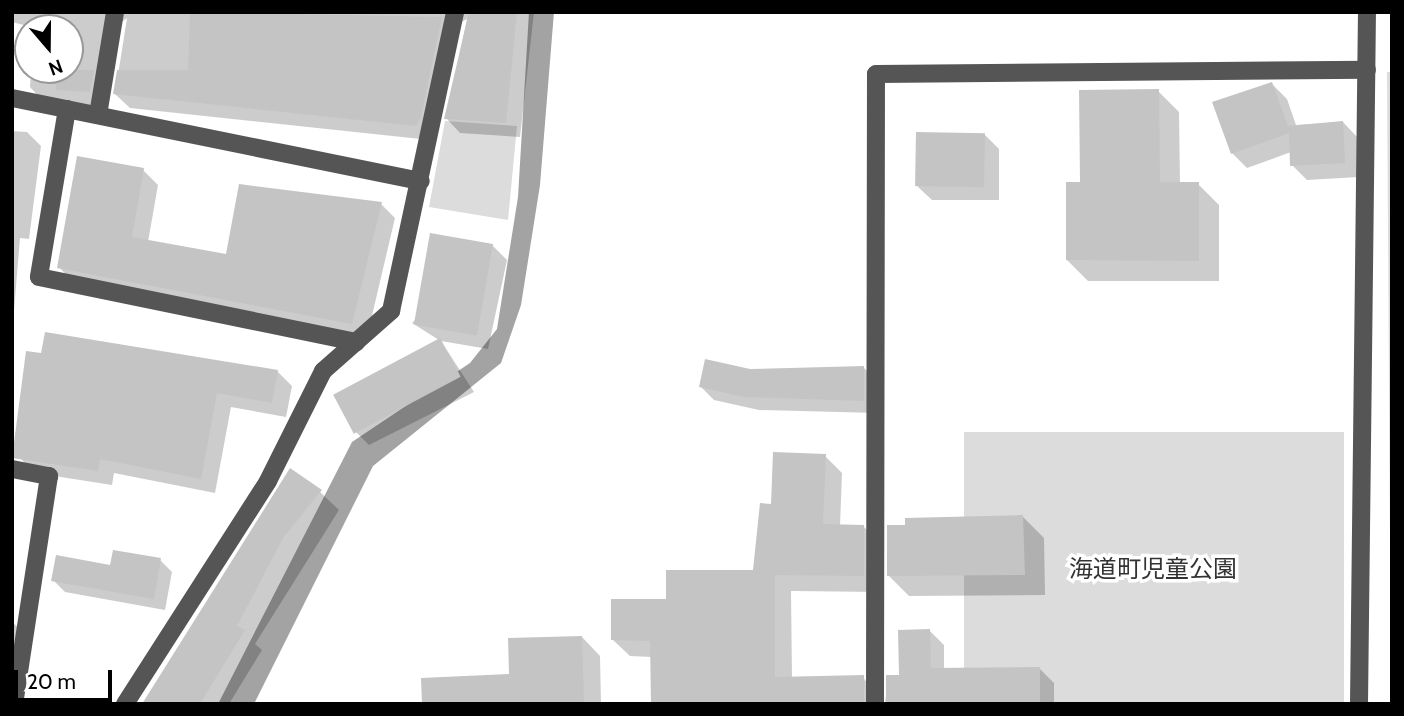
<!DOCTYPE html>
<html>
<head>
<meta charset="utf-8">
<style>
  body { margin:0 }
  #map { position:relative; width:1404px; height:716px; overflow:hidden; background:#fff; font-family:Cabin,"Noto Sans JP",sans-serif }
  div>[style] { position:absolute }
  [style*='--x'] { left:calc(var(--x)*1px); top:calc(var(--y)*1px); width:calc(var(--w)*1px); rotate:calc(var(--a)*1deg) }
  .green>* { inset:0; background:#dcdcdc; transform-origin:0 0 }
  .water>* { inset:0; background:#a3a3a3 }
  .shadow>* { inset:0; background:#0003 }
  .building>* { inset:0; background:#c4c4c4; transform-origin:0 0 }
  .minor>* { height:18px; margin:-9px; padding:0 9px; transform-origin:9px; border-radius:9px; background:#555 }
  span { translate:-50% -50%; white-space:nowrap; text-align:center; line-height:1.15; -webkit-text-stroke:7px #fff; paint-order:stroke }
  .park-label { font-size:24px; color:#333 }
  .frame { position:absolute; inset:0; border:14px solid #000; pointer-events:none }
  .north { position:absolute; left:14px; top:14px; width:70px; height:70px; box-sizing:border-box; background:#fff; border:2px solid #999; border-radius:50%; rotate:160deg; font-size:19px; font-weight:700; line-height:28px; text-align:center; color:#000 }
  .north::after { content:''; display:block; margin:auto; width:24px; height:32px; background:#000; clip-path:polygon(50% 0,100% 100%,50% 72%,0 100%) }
  .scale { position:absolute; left:14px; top:670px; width:98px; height:32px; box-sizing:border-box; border:4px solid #000; border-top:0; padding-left:9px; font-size:21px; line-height:24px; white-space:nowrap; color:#000; -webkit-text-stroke:5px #fff; paint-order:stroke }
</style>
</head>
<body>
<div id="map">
  <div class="green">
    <div style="clip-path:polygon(1387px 72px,1392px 72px,1392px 704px,1391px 704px)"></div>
    <div style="clip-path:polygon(445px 121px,517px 126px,508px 220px,429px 207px)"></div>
    <div style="left:964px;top:432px;width:380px;height:272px"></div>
  </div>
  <div class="water">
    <div style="clip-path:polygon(529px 12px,554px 12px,540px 185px,521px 305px,501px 363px,373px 466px,254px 704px,218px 704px,352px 442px,470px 363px,497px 329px,518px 197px)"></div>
  </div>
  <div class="shadow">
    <div style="clip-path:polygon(12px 12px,534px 12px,520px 137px,460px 133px,446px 118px,467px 19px,458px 24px,430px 140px,130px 108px,115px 94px,127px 18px,118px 25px,104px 106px,44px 102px,30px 87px,31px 70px,70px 70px,70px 28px,35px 28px,12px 22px)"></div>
    <div style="clip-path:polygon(1272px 84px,1287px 99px,1296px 125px,1343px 122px,1357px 137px,1359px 177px,1307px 180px,1292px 165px,1291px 152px,1247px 168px,1232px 153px)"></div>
    <div style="clip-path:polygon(1158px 91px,1179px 112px,1180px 184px,1198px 184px,1219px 205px,1219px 281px,1088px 281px,1067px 260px,1081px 184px)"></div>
    <div style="clip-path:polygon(12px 131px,27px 132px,41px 146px,29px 239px,20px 238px,12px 335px)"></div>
    <div style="clip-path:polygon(984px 134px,999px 149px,999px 200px,932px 200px,917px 186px)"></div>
    <div style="clip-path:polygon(143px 170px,158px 185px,148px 242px,227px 256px,381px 204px,395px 218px,367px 337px,73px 282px,59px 267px)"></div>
    <div style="clip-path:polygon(492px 245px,507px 260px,488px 349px,441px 341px,474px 392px,369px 445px,355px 431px,439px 340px,412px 323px)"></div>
    <div style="clip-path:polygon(863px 367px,877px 381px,877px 413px,759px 410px,714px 400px,701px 387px,750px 371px)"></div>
    <div style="clip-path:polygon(277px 371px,292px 386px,286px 417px,231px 407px,215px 493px,114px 473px,112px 485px,35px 473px,20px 458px)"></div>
    <div style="clip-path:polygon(825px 456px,842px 473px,840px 526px,863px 526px,880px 543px,880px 592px,791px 591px,792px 678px,863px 677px,881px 704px,653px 704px,652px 657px,630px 656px,613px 640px,668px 601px,754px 571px,772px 506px)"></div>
    <div style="clip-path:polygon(320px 492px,339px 510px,255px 644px,262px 650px,229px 704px,145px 704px)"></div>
    <div style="clip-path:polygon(1023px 517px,1044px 538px,1045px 595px,909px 596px,888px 575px)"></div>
    <div style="clip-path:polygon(160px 560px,172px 572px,165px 610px,65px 592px,53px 580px)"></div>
    <div style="clip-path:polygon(12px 622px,19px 628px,12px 673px)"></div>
    <div style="clip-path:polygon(929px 630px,944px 645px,944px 670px,1039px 668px,1054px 683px,1054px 704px,885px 704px,888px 677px,901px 677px)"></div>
    <div style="clip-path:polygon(582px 637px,600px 656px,601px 704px,424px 704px,511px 676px)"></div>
  </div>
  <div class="building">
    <div style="clip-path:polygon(190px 12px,442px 17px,421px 117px,416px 126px,113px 94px,117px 70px,188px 70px)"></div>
    <div style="clip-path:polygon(469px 12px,517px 12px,506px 123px,444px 119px)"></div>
    <div style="clip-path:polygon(57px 70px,94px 70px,90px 92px,56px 90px)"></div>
    <div style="clip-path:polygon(1272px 82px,1288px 126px,1343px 121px,1345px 163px,1290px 166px,1289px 133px,1231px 154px,1212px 102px)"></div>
    <div style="clip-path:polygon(1159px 89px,1160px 182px,1199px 182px,1199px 261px,1066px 260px,1066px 182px,1080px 182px,1079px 90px)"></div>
    <div style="left:916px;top:132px;width:69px;height:54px;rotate:1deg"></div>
    <div style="clip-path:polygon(77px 156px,144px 168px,132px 237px,226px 254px,239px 184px,382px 202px,352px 324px,57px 268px)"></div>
    <div style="left:430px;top:233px;width:64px;height:93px;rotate:10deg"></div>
    <div style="clip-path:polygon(45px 332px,278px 370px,272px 403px,217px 393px,201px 479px,100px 459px,98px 471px,12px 458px,26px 351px,41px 353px)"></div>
    <div style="left:440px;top:338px;width:44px;height:121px;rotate:62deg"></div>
    <div style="clip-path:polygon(705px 359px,750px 369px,864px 366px,864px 401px,744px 397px,699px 387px)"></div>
    <div style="clip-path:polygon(773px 452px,826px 454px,823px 524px,864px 525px,864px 576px,775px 575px,775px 677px,864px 675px,864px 704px,651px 704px,650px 641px,611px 640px,611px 599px,666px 599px,666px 570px,753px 570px,760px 503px,771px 504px)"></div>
    <div style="clip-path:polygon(290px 468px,322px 490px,283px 538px,237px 626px,245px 630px,200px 704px,142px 704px)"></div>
    <div style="clip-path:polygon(1023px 515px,1025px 575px,887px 576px,887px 525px,905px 525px,905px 518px)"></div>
    <div style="clip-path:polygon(113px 550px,161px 558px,154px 599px,51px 581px,56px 555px,110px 565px)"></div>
    <div style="clip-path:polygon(930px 629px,931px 668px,1040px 667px,1040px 704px,886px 704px,886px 675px,899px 675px,898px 630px)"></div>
    <div style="clip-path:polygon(582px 636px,584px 704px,422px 704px,421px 678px,509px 674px,508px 638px)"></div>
  </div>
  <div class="minor">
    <div style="--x:12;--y:98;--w:417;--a:11.5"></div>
    <div style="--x:67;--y:109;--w:170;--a:99.5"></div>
    <div style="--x:39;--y:277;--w:324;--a:11.6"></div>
    <div style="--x:98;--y:115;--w:104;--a:-80.6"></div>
    <div style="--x:12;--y:469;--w:38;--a:11"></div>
    <div style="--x:49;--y:476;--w:231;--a:98.7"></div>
    <div style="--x:125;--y:704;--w:265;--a:-57.3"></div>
    <div style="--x:268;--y:481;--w:123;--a:-63.4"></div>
    <div style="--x:323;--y:371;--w:91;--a:-41.4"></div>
    <div style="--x:391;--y:311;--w:306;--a:-77.9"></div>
    <div style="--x:875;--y:704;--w:630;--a:-89.91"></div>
    <div style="--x:876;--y:74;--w:491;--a:-0.5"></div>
    <div style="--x:1359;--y:704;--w:692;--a:-89.34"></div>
  </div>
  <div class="park-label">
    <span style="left:1153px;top:569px">海道町児童公園</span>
  </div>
  <div class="frame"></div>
  <div class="north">N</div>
  <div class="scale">20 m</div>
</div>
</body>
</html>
